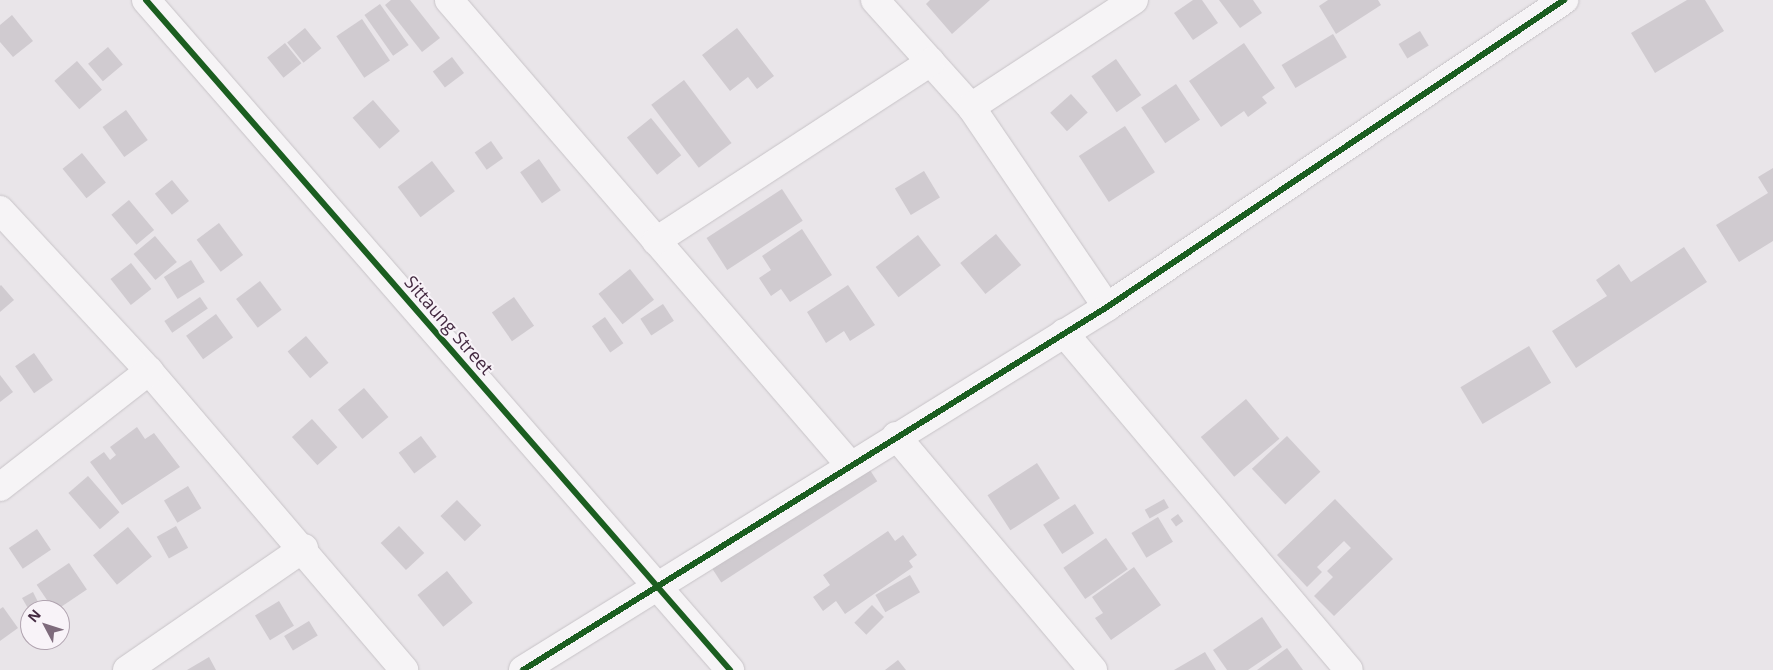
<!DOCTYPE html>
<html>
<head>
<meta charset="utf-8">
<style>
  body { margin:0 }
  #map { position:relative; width:1773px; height:670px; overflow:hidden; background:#e9e5e9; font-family:"Open Sans",sans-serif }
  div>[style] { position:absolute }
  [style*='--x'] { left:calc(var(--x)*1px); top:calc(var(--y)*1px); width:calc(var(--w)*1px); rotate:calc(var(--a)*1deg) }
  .building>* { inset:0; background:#d0cbd0; transform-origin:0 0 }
  .roads { filter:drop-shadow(0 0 1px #c7c3c7) drop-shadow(0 0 1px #c7c3c7) }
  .minor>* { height:28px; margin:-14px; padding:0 14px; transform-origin:14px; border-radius:14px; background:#f6f4f6 }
  .cycleway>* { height:6px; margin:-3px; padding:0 3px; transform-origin:3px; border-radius:3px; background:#1b5e20 }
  span { translate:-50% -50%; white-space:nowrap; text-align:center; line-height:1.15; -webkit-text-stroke:4px #f8f3f8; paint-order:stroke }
  .street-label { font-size:18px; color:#442a41 }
  .north { position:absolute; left:20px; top:600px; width:50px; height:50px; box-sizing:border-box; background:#f8f3f8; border:1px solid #b0a3af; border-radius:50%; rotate:310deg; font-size:14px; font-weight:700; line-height:20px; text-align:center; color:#442a41 }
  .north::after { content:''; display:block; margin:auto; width:18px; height:22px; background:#7e6b7c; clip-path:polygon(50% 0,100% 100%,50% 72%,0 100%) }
</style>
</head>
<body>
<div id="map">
  <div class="building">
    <div style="clip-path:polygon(391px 0,410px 0,440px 38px,422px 52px,385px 5px)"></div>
    <div style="clip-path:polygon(930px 0,990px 0,952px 34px,926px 4px)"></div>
    <div style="clip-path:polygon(1193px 0,1202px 0,1218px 23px,1193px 40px,1174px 13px)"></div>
    <div style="clip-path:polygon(1219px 0,1253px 0,1262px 13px,1240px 28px)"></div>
    <div style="clip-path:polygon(1328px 0,1378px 0,1381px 5px,1336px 34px,1319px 6px)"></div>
    <div style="clip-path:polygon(1687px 0,1705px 0,1724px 31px,1655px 73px,1631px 33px)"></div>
    <div style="left:380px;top:4px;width:50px;height:19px;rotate:55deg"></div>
    <div style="clip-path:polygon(12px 15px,33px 41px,13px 57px,0 42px,0 25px)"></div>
    <div style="left:362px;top:19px;width:50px;height:31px;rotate:56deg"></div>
    <div style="left:305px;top:28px;width:26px;height:23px;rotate:51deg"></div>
    <div style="clip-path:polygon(737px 28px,774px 76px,757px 89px,748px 77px,730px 91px,702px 55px)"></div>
    <div style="left:1420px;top:31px;width:17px;height:25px;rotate:59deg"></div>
    <div style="left:1333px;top:34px;width:27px;height:60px;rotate:59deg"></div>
    <div style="left:285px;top:43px;width:26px;height:23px;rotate:51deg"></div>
    <div style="clip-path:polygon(1244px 43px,1275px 88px,1262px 97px,1267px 103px,1248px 117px,1244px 111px,1221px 127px,1189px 81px)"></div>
    <div style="left:108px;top:47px;width:23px;height:26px;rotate:50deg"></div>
    <div style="left:452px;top:57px;width:20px;height:24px;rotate:53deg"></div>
    <div style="left:1116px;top:59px;width:44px;height:30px;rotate:55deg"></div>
    <div style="left:77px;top:61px;width:38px;height:30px;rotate:49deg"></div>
    <div style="left:684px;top:80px;width:79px;height:41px;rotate:53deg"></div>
    <div style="left:1176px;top:84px;width:43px;height:42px;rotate:56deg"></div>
    <div style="left:1071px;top:94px;width:25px;height:28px;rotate:48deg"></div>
    <div style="left:373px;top:100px;width:41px;height:27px;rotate:49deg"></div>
    <div style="left:126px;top:110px;width:37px;height:29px;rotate:54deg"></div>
    <div style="left:651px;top:118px;width:48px;height:31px;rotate:51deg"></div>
    <div style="left:1125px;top:126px;width:55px;height:55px;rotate:57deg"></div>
    <div style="left:491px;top:141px;width:21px;height:20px;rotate:55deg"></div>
    <div style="left:82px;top:153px;width:38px;height:25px;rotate:51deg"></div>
    <div style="left:539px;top:159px;width:38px;height:23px;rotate:55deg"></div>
    <div style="left:432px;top:161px;width:38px;height:43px;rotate:53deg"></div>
    <div style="clip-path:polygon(1773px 168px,1773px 241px,1739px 262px,1716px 225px,1768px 193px,1758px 177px)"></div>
    <div style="left:924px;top:171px;width:31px;height:34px;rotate:59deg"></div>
    <div style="left:172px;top:180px;width:27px;height:22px;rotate:51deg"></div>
    <div style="left:782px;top:189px;width:38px;height:90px;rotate:57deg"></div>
    <div style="left:129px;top:200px;width:39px;height:23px;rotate:50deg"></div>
    <div style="left:219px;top:223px;width:40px;height:28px;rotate:53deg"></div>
    <div style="clip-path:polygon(802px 229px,832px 275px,790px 302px,781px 289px,771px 296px,759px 278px,771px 270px,762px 256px)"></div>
    <div style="left:996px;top:234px;width:40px;height:46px;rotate:51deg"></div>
    <div style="left:918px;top:235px;width:38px;height:53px;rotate:53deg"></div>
    <div style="left:155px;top:236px;width:34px;height:28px;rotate:50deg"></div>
    <div style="clip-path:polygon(1684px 247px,1707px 282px,1576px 368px,1552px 331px,1607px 296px,1596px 280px,1619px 264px,1631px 282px)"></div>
    <div style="left:191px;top:260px;width:26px;height:32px;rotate:58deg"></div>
    <div style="left:131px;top:263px;width:33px;height:26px;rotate:52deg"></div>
    <div style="left:630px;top:269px;width:39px;height:40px;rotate:52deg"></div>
    <div style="left:260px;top:281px;width:36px;height:30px;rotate:53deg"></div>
    <div style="clip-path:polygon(1px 285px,14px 300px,0 312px,0 286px)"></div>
    <div style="clip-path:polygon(848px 285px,875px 325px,850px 341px,844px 331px,826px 343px,807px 312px)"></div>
    <div style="left:200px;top:297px;width:14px;height:43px;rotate:56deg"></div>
    <div style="left:514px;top:297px;width:35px;height:27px;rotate:55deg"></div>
    <div style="left:663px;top:304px;width:20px;height:27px;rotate:57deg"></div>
    <div style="left:216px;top:314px;width:29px;height:37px;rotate:54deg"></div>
    <div style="left:605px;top:317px;width:32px;height:16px;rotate:55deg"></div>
    <div style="left:306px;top:336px;width:35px;height:24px;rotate:50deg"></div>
    <div style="left:1529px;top:346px;width:43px;height:80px;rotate:59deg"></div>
    <div style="left:34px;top:353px;width:33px;height:23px;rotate:55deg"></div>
    <div style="clip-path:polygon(0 375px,13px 392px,0 402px)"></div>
    <div style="left:364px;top:388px;width:38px;height:34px;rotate:50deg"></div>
    <div style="left:1246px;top:399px;width:52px;height:59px;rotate:50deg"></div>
    <div style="left:312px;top:419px;width:38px;height:27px;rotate:48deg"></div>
    <div style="clip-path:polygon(137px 427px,145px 439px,154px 433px,180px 467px,122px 505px,90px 462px,104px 452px,110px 460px,116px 455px,110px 447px)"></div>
    <div style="left:421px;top:436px;width:26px;height:28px;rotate:53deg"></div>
    <div style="left:1287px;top:436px;width:49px;height:48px;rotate:47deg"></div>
    <div style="left:1037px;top:463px;width:42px;height:59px;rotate:57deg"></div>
    <div style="left:868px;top:467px;width:17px;height:186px;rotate:57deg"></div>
    <div style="left:88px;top:476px;width:48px;height:26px;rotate:49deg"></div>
    <div style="left:188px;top:486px;width:26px;height:28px;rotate:59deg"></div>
    <div style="left:1164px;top:499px;width:10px;height:22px;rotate:61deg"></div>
    <div style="clip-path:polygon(1335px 499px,1393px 559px,1334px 616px,1314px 596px,1333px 577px,1327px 571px,1351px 548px,1344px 541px,1317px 567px,1322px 572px,1307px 587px,1277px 555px)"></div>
    <div style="left:457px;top:500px;width:35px;height:23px;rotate:46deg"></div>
    <div style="left:1075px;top:504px;width:35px;height:38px;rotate:57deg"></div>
    <div style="left:1178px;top:514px;width:9px;height:9px;rotate:54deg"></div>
    <div style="left:1158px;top:517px;width:29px;height:31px;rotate:59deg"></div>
    <div style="left:176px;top:526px;width:25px;height:22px;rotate:61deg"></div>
    <div style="left:399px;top:526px;width:37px;height:25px;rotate:47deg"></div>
    <div style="left:128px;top:527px;width:38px;height:45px;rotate:51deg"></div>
    <div style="left:37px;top:529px;width:25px;height:34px;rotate:56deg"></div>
    <div style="clip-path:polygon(888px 531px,895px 541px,903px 535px,917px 555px,909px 561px,913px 567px,845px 614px,836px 601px,823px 611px,813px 597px,830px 585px,823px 575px)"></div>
    <div style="left:1106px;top:538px;width:38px;height:52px;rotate:55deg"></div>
    <div style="left:69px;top:563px;width:32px;height:39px;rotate:56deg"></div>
    <div style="clip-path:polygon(1134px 567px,1161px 605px,1111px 640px,1095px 618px,1103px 613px,1092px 597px)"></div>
    <div style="left:447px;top:571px;width:41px;height:38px;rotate:51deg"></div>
    <div style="left:910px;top:575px;width:20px;height:40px;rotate:60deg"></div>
    <div style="clip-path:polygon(33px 592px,42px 610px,29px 610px,22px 598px)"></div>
    <div style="left:279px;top:601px;width:29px;height:28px;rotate:59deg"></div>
    <div style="left:872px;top:605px;width:17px;height:25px;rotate:45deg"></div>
    <div style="clip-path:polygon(3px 607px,18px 628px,0 641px,0 609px)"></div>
    <div style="clip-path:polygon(1262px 617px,1282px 647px,1248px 670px,1227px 670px,1213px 650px)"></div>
    <div style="left:309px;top:621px;width:17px;height:29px;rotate:59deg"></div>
    <div style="clip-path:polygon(1287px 648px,1303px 670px,1257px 670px)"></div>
    <div style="clip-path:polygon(1205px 652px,1216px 670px,1174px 670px)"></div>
    <div style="clip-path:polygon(209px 657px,216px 670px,187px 670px)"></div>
    <div style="clip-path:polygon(898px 660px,906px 670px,885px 670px)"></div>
  </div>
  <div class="roads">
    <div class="minor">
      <div style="--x:146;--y:0;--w:889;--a:48.92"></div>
      <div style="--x:449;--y:0;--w:614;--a:49.23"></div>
      <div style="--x:875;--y:0;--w:144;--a:48.1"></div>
      <div style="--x:971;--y:107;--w:242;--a:55.8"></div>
      <div style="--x:971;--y:107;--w:195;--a:-33.3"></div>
      <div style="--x:0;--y:210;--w:219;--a:47.2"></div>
      <div style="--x:149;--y:371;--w:393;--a:49.5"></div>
      <div style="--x:656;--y:241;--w:328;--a:-33.1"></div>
      <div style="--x:1064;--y:333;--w:441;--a:49.8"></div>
      <div style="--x:896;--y:436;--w:306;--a:49.9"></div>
      <div style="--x:0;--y:487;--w:189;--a:-37.9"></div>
      <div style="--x:127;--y:670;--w:215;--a:-34.6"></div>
      <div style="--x:523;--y:670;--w:688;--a:-31.86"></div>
      <div style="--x:1107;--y:307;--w:551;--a:-33.89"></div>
    </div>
  </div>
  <div class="cycleway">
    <div style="--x:146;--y:0;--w:889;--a:48.92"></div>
    <div style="--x:523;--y:670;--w:688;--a:-31.86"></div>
    <div style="--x:1107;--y:307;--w:551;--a:-33.89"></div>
  </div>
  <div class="street-label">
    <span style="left:449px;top:325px;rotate:49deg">Sittaung Street</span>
  </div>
  <div class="north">N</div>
</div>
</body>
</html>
